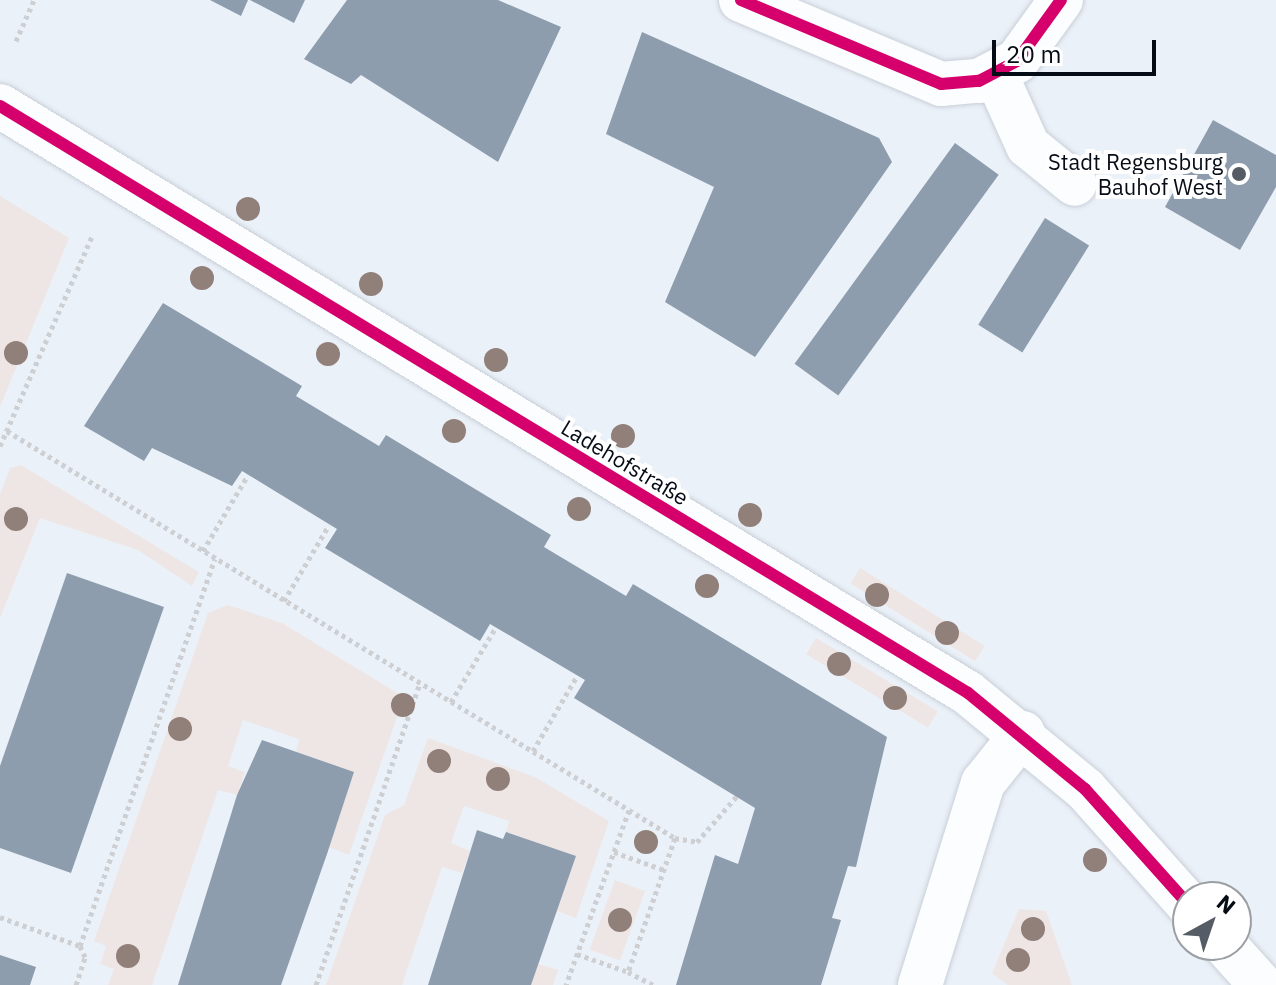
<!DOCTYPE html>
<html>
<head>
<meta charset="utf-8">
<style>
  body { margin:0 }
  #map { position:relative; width:1276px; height:985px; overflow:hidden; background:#ebf1f8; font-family:"IBM Plex Sans",sans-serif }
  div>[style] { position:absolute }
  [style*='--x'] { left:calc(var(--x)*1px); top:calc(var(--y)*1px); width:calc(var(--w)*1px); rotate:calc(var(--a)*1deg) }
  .green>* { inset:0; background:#eee6e5; transform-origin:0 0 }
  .building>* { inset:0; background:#8d9dae; transform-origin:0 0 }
  .path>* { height:5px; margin-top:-2.5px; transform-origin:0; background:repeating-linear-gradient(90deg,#cdcfd2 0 4px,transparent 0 8px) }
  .roads { filter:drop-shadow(0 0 2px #c8cfd8) drop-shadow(0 0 2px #c8cfd8) }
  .minor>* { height:44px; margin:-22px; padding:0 22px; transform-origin:22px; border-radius:22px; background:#fcfdfe }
  .cycleway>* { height:12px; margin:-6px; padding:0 6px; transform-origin:6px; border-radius:6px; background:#d6006c }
  .trees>* { width:24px; height:24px; margin:-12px; border-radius:50%; background:#917f79 }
  .dots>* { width:22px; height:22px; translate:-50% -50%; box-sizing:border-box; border:4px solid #fff; border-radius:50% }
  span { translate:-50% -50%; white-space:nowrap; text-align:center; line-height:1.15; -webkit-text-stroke:8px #fff; paint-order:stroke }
  .poi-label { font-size:22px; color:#050c16 }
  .right { translate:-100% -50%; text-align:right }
  .street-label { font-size:22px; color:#050c16 }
  .north { position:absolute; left:1172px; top:881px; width:80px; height:80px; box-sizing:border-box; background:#fff; border:2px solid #9b9ea2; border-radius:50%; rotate:40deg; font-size:22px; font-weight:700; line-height:32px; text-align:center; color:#050c16 }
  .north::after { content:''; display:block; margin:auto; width:28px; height:36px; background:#565c65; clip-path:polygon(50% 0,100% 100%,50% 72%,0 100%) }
  .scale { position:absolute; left:992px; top:40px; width:164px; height:36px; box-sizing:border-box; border:4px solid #050c16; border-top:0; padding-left:10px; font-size:24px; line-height:28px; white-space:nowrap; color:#050c16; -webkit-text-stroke:6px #fff; paint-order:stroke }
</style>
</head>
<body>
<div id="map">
  <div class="green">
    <div style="clip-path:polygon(0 196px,69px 238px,0 407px)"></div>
    <div style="clip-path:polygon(21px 465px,199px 572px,192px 586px,138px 550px,40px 518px,0 618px,0 494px,10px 468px)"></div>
    <div style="left:860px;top:568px;width:147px;height:18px;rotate:32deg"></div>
    <div style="clip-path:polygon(228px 605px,282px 623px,404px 697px,349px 855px,329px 847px,354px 772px,296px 752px,299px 739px,243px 720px,228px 766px,245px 772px,237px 795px,218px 790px,152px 985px,108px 985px,114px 969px,100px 964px,106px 946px,94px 941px,208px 613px)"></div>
    <div style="left:816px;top:638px;width:142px;height:19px;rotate:31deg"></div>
    <div style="clip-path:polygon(428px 738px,535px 777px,609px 821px,576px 918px,557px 911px,575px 856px,506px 832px,509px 821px,464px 806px,451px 843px,470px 851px,462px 873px,442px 867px,402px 985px,326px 985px,385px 815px,404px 805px)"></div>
    <div style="left:615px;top:880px;width:32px;height:74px;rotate:20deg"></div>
    <div style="clip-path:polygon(1019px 909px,1046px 911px,1072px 985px,1008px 985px,992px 973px)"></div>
    <div style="clip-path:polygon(538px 964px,558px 970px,553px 985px,531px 985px)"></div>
  </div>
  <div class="building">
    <div style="clip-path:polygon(210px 0,248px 0,241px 16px)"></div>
    <div style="clip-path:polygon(250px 0,305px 0,294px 23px)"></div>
    <div style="clip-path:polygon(347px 0,498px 0,561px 27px,498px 162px,361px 75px,351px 84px,304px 59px)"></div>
    <div style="clip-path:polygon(642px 32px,879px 138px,892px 162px,755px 357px,665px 302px,714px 187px,606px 134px)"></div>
    <div style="clip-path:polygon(1213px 120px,1276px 155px,1276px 187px,1240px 250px,1165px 207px)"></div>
    <div style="left:955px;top:143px;width:54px;height:273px;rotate:36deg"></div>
    <div style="left:1045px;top:218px;width:52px;height:126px;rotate:32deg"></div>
    <div style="clip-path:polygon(163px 303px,302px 386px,296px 396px,379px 446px,386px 435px,551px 535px,544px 547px,626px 596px,633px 584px,887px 737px,856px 867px,848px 866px,832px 918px,841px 920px,821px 985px,676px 985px,715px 855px,738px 864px,755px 808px,574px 698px,585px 680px,490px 624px,480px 641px,325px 548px,337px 529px,242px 471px,232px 486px,152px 448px,144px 461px,84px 426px)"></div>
    <div style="clip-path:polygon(67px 573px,164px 607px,71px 873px,0 848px,0 766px)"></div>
    <div style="clip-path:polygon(262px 740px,354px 772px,327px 854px,281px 985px,178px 985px,237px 795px)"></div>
    <div style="clip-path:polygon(477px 830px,503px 839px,506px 832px,576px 856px,531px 985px,428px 985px)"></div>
    <div style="clip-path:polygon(0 955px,36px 967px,30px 985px,0 985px)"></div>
  </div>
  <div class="path">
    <div style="--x:16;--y:41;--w:45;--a:-66.3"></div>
    <div style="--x:7;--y:431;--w:728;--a:31.35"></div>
    <div style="--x:629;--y:810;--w:186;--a:109.8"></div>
    <div style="--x:0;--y:446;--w:229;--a:-66.3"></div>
    <div style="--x:203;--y:551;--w:88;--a:-59.4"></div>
    <div style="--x:284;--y:601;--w:88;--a:-59.4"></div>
    <div style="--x:451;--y:702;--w:87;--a:-59"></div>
    <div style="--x:533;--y:751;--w:87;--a:-59.6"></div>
    <div style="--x:629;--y:810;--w:54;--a:31.3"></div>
    <div style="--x:675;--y:838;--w:142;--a:109.3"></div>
    <div style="--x:628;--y:972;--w:28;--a:27"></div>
    <div style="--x:675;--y:838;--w:22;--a:10"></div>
    <div style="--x:697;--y:842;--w:61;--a:-49"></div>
    <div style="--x:614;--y:852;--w:53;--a:19.8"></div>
    <div style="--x:0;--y:917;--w:85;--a:19.9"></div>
    <div style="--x:577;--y:954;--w:54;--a:19.4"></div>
    <div style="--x:76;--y:985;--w:29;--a:-72"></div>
    <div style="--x:85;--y:957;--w:12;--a:-114"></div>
    <div style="--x:80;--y:946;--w:410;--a:-70.8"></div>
    <div style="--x:316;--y:985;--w:319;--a:-71"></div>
  </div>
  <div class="roads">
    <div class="minor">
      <div style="--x:741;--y:0;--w:217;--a:22.8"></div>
      <div style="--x:941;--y:84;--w:38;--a:-5"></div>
      <div style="--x:979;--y:81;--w:43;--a:-27.8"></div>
      <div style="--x:1017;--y:61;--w:75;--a:-54.2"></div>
      <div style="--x:995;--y:73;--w:80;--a:65.7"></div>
      <div style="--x:1028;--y:146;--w:60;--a:39"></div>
      <div style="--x:0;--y:106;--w:1132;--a:31.23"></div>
      <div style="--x:968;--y:693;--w:151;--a:39.4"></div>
      <div style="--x:1085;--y:789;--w:154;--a:48.2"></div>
      <div style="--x:1225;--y:945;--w:54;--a:48"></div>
      <div style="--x:920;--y:985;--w:212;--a:-72.7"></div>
      <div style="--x:983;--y:783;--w:64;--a:-51.3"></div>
    </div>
  </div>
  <div class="cycleway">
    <div style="--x:741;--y:0;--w:217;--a:22.8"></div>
    <div style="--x:941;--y:84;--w:38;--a:-5"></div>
    <div style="--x:979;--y:81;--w:43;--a:-27.8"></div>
    <div style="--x:1017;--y:61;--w:75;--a:-54.2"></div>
    <div style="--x:0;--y:106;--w:1132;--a:31.23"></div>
    <div style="--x:968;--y:693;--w:151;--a:39.4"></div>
    <div style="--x:1085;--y:789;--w:154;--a:48.2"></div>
  </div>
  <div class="trees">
    <div style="left:248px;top:209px"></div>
    <div style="left:202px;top:278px"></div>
    <div style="left:371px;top:284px"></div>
    <div style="left:16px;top:353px"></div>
    <div style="left:328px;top:354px"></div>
    <div style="left:496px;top:360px"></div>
    <div style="left:454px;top:431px"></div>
    <div style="left:623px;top:436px"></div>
    <div style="left:579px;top:509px"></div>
    <div style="left:750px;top:515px"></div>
    <div style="left:16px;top:519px"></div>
    <div style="left:707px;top:586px"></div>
    <div style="left:877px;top:595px"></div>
    <div style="left:947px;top:633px"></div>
    <div style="left:839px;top:664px"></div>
    <div style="left:895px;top:698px"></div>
    <div style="left:403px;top:705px"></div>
    <div style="left:180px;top:729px"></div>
    <div style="left:439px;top:761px"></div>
    <div style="left:498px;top:779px"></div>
    <div style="left:646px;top:842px"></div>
    <div style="left:1095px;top:860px"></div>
    <div style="left:620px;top:920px"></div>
    <div style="left:1033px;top:929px"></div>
    <div style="left:128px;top:956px"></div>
    <div style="left:1018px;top:960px"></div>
  </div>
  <div class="dots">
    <div style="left:1239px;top:174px;background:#565c65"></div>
  </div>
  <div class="poi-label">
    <span class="right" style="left:1223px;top:174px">Stadt Regensburg<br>Bauhof West</span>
  </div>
  <div class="street-label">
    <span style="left:625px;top:462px;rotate:31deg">Ladehofstraße</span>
  </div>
  <div class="north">N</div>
  <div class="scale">20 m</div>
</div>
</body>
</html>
